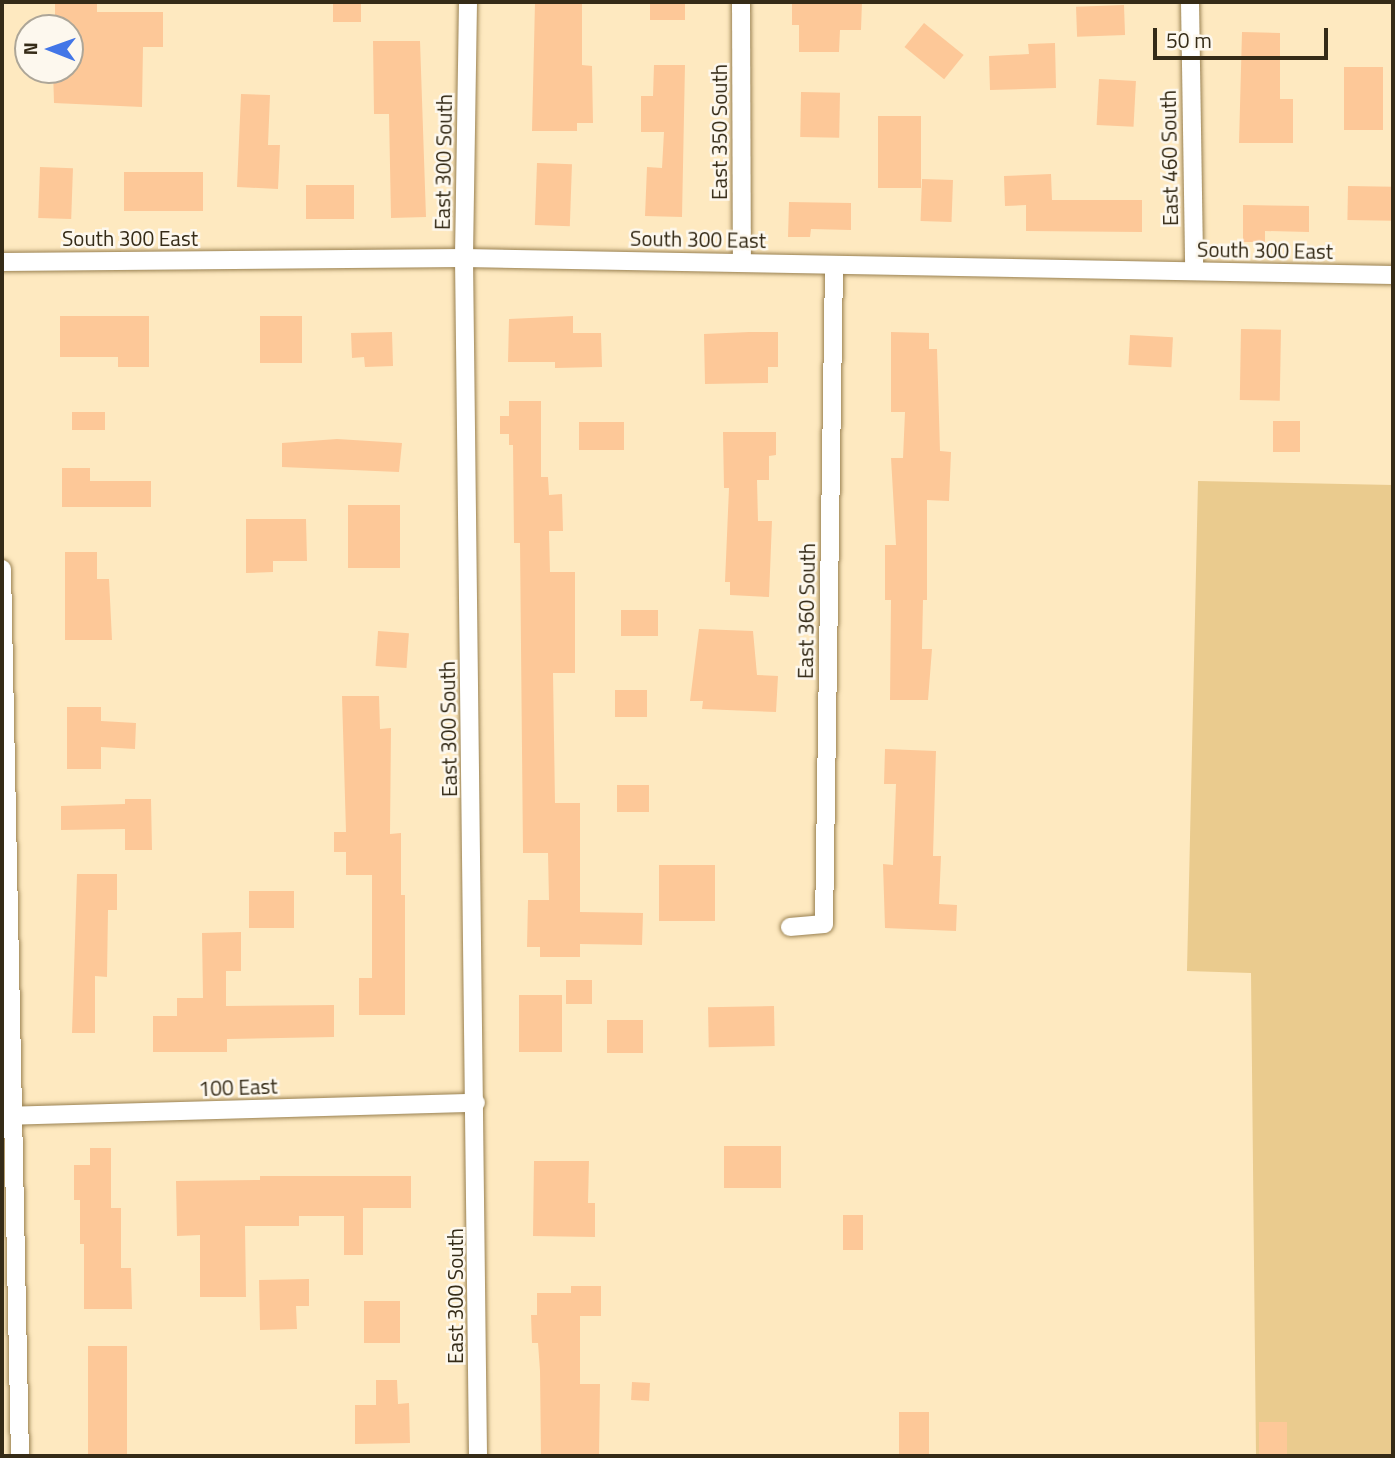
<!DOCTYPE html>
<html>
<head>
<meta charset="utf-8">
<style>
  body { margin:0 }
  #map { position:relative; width:1395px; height:1458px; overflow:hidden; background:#fee9c0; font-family:"Titillium Web",sans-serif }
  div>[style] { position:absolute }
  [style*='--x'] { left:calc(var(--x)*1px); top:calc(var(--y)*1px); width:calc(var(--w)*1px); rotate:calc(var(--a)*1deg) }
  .green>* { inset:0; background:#eacb8e }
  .building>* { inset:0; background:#fdc898; transform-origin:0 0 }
  .roads { filter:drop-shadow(0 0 2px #998151) drop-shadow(0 0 2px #998151) }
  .street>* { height:18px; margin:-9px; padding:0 9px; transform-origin:9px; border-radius:9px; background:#fff }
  span { translate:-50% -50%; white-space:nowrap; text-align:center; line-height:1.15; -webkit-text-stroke:5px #fdf8ee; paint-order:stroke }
  .street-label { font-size:21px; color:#352b17 }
  .frame { position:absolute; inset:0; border:4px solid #352b17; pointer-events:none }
  .north { position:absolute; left:14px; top:14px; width:70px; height:70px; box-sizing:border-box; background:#fdf8ee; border:2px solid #ada698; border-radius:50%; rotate:271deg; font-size:19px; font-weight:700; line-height:28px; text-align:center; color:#352b17 }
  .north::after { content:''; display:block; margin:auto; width:24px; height:32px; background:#4376e7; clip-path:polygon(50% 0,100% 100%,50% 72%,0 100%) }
  .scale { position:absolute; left:1153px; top:28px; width:175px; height:32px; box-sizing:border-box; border:4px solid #352b17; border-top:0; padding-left:9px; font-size:21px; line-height:24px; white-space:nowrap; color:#352b17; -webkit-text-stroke:5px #fdf8ee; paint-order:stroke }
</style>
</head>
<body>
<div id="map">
  <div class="green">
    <div style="clip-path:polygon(1198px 481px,1393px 485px,1393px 1456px,1256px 1456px,1251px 973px,1187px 971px)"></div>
  </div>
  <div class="building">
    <div style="clip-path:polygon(55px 2px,97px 2px,97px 12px,163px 12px,163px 47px,143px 47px,142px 107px,54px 103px,53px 70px,70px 70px,70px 28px,55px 28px)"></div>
    <div style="left:333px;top:2px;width:28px;height:20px"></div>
    <div style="clip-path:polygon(535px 2px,582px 2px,582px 65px,592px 66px,593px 123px,577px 123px,577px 131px,532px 131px)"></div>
    <div style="left:650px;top:2px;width:35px;height:18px"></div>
    <div style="clip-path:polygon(792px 2px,862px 2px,861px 30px,840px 30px,839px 52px,799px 52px,799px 25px,792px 25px)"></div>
    <div style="left:1124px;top:5px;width:30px;height:48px;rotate:88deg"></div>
    <div style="left:924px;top:23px;width:51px;height:31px;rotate:39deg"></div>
    <div style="clip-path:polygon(1242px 32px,1280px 33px,1280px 99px,1293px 99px,1293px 143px,1239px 143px)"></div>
    <div style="clip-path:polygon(373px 41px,420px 41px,426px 217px,391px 218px,389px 114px,374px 114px)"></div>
    <div style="clip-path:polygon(1055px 43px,1056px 88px,990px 90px,989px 56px,1029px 54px,1028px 44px)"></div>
    <div style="clip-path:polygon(654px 65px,685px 65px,682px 217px,645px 216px,647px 167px,662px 168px,664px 132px,641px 132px,641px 96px,653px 96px)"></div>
    <div style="left:1344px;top:67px;width:39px;height:63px"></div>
    <div style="left:1099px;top:79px;width:37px;height:46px;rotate:3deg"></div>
    <div style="left:801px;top:92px;width:39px;height:45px;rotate:1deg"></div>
    <div style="clip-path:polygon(241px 94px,270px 95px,268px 145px,280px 145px,278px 189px,237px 187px)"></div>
    <div style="left:878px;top:116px;width:43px;height:72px"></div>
    <div style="left:537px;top:163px;width:35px;height:62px;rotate:2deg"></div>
    <div style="left:40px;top:167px;width:33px;height:51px;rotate:2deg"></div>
    <div style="left:124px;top:172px;width:79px;height:39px"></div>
    <div style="clip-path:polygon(1051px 174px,1052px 200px,1142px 200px,1142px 232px,1026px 231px,1026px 205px,1005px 206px,1004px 176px)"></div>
    <div style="left:922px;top:179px;width:31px;height:42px;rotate:2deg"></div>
    <div style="left:306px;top:185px;width:48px;height:34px"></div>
    <div style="left:1348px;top:186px;width:45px;height:34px;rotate:1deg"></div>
    <div style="clip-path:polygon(789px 202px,851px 203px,851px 230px,811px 229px,810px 237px,788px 237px)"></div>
    <div style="clip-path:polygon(1243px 205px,1309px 206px,1309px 232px,1265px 231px,1265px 242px,1243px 242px)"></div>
    <div style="clip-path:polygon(60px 316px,149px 316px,149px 367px,118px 367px,118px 357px,60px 357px)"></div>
    <div style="left:260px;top:316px;width:42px;height:47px"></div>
    <div style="clip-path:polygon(573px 316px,573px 333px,601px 333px,602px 367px,555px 368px,555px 362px,508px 362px,509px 319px)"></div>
    <div style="left:1241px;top:329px;width:40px;height:71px;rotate:1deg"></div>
    <div style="clip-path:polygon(392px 332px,393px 366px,365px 367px,364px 357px,352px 358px,351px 333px)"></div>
    <div style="clip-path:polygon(749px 332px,778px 332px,778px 367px,768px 367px,768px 383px,705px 384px,704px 334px)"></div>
    <div style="clip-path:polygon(891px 332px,929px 333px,929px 349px,937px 349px,940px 451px,951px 452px,949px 501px,927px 500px,927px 600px,923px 600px,922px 649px,932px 649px,928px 700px,890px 700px,891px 600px,885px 600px,885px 545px,896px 545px,891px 458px,903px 458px,905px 412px,891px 412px)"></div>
    <div style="left:1130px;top:335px;width:43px;height:30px;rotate:3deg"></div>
    <div style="clip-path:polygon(509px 401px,541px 401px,541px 477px,548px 477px,549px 495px,562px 494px,563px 531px,549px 531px,550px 572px,575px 572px,575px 673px,553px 673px,555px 803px,580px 803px,580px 912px,643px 913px,642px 945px,580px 944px,580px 957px,540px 957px,540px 947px,527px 947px,528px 900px,549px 900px,548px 853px,523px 853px,520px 543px,514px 543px,513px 445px,509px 445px,509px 434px,500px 434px,500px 416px,509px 416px)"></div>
    <div style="left:105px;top:412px;width:18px;height:33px;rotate:90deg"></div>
    <div style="left:1273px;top:421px;width:27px;height:31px"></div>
    <div style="left:579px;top:422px;width:45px;height:28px"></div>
    <div style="clip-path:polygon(723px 432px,776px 432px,776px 455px,769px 456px,769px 480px,757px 480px,758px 521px,772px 521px,769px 597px,730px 595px,730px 582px,725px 582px,729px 488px,724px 488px)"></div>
    <div style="clip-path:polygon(337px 439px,402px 443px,399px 472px,282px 467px,282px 443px)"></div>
    <div style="clip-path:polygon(62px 468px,90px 468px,90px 481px,151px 481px,151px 507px,62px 507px)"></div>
    <div style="left:348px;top:505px;width:52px;height:63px"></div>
    <div style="clip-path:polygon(246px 519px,306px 519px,307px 561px,273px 561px,273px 572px,246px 573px)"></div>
    <div style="clip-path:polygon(65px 552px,97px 552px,97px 579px,109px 579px,112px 640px,65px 640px)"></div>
    <div style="left:621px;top:610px;width:37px;height:26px"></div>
    <div style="clip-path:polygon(699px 629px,753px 631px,757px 675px,778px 676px,776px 712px,702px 709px,703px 701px,690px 701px)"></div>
    <div style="left:378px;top:631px;width:31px;height:35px;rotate:4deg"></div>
    <div style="left:615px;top:690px;width:32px;height:27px"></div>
    <div style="clip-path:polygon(342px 696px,379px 696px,380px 729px,391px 728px,390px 834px,401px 833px,401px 895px,405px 895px,405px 1015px,359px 1015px,359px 978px,372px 978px,372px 875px,346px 875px,346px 852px,334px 852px,334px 832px,346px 832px)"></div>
    <div style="clip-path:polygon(67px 707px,101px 707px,101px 721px,136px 723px,135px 749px,101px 747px,101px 769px,67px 769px)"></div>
    <div style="clip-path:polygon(885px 749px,936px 751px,933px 856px,941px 856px,939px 904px,957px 905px,956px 931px,885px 928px,883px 864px,893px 865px,896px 784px,884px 784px)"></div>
    <div style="left:649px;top:785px;width:27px;height:32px;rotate:90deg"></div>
    <div style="clip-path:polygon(125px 799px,151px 799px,152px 850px,125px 850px,125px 829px,61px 830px,61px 806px,125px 804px)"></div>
    <div style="left:659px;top:865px;width:56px;height:56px"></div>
    <div style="clip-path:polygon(77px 874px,117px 874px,117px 910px,108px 910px,107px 977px,95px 976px,95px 1033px,72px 1033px)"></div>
    <div style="left:249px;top:891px;width:45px;height:37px"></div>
    <div style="clip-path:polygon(241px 932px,241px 971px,226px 971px,226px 1006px,334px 1005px,334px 1037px,227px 1039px,227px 1052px,153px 1052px,153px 1016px,177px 1016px,177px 998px,203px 998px,202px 933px)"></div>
    <div style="left:566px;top:980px;width:26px;height:24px"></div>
    <div style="left:519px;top:995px;width:43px;height:57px"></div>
    <div style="left:774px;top:1006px;width:40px;height:66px;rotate:89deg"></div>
    <div style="left:607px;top:1020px;width:36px;height:33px"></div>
    <div style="left:724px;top:1146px;width:57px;height:42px"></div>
    <div style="clip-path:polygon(90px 1148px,111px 1148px,111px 1208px,121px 1208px,121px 1268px,131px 1268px,132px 1309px,84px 1309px,84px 1244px,80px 1244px,80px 1200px,74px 1200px,74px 1165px,90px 1165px)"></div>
    <div style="clip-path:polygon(534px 1161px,589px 1161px,588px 1203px,595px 1203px,595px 1237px,533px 1236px)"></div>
    <div style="clip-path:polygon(260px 1176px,411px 1176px,411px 1208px,363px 1208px,363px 1255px,344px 1255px,344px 1216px,299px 1216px,299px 1226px,245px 1226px,246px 1297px,200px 1297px,200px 1235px,177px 1236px,176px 1181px,260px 1180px)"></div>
    <div style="left:843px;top:1215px;width:20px;height:35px"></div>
    <div style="clip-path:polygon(309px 1279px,309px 1306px,296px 1306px,297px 1329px,260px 1330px,259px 1280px)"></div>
    <div style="clip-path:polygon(571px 1286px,601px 1286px,601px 1316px,580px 1316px,580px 1384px,600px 1384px,599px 1456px,541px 1456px,540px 1371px,538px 1343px,532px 1343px,531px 1315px,537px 1315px,537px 1293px,571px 1293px)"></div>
    <div style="left:364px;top:1301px;width:36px;height:42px"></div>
    <div style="left:88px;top:1346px;width:39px;height:110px"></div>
    <div style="clip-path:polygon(376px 1380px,397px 1380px,398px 1404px,409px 1403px,410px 1443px,355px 1444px,355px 1405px,376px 1405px)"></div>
    <div style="left:632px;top:1382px;width:18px;height:18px;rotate:3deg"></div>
    <div style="left:899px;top:1412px;width:30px;height:44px"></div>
    <div style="left:1259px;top:1422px;width:28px;height:34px"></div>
  </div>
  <div class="roads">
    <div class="street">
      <div style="--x:468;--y:2;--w:256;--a:90.9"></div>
      <div style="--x:464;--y:258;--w:1198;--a:89.33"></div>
      <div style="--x:741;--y:2;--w:261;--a:89.8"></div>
      <div style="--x:1190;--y:2;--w:269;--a:89.1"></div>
      <div style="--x:2;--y:262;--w:462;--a:-0.5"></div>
      <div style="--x:464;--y:258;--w:929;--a:1.05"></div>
      <div style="--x:2;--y:569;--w:887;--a:88.84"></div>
      <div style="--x:790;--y:927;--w:34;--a:-5"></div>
      <div style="--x:824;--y:924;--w:659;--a:-89.13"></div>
      <div style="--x:2;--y:1116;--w:474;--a:-1.6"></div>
    </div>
  </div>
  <div class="street-label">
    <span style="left:719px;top:132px;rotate:-90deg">East 350 South</span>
    <span style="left:1169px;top:158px;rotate:-91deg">East 460 South</span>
    <span style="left:443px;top:162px;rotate:-89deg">East 300 South</span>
    <span style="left:130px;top:238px">South 300 East</span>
    <span style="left:698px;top:239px;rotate:1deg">South 300 East</span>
    <span style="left:1265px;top:250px;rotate:1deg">South 300 East</span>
    <span style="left:806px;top:611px;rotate:-89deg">East 360 South</span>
    <span style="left:448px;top:729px;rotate:-91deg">East 300 South</span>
    <span style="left:238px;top:1087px;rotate:-2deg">100 East</span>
    <span style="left:455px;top:1296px;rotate:-90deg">East 300 South</span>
  </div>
  <div class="frame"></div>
  <div class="north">N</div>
  <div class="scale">50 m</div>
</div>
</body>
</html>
